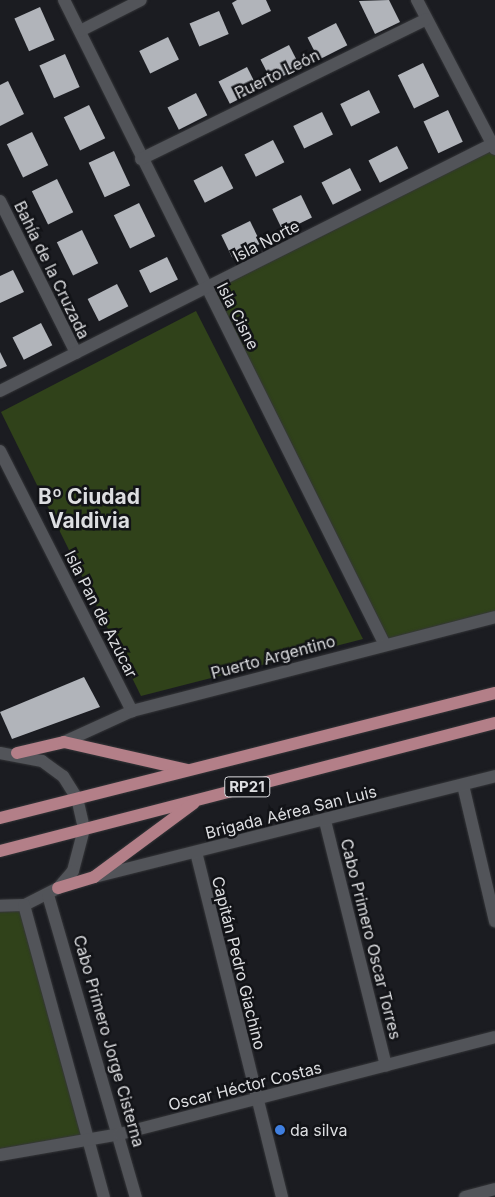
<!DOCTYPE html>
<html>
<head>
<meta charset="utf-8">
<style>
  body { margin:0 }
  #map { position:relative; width:495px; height:1197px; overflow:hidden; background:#1b1c21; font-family:Inter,sans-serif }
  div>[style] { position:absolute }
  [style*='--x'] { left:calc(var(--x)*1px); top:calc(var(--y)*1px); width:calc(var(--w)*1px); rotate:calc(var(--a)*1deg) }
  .green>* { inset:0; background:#30421a }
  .building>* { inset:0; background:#b1b4ba; transform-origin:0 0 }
  .roads { filter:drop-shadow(0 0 1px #353639) drop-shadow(0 0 1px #353639) }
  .minor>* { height:12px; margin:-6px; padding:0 6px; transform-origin:6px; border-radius:6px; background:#525459 }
  .major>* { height:12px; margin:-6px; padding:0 6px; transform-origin:6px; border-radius:6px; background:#b37f88 }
  .dots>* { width:14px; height:14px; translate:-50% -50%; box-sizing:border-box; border:2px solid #121317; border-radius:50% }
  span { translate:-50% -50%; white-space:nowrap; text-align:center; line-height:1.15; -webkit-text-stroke:5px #121317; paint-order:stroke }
  .shield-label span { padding:1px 4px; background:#121317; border:1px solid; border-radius:4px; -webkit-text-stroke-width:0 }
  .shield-label { font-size:15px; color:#dddee1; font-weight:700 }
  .street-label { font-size:16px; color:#dddee1 }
  .poi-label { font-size:16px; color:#dddee1 }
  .left { translate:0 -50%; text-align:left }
  .district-label { font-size:21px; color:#dddee1; font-weight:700 }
</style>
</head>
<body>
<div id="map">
  <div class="green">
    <div style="clip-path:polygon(491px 147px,495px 154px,495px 615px,386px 642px,209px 290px)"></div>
    <div style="clip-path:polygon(196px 311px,363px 639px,141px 696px,1px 412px)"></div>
    <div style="clip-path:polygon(0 907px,23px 907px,87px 1141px,0 1154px)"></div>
  </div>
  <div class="building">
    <div style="clip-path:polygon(237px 0,266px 0,271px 11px,242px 25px,232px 3px)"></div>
    <div style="clip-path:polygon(389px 0,400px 22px,375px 34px,359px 1px)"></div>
    <div style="left:40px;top:7px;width:36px;height:28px;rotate:66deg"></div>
    <div style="left:219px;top:11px;width:25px;height:32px;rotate:67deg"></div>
    <div style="left:336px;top:23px;width:25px;height:32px;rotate:63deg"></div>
    <div style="left:168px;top:37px;width:25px;height:32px;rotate:64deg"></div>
    <div style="left:289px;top:45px;width:25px;height:32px;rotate:63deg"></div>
    <div style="left:65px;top:54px;width:36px;height:28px;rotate:66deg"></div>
    <div style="left:423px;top:63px;width:37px;height:28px;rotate:64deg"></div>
    <div style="left:247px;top:67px;width:25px;height:32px;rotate:63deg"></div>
    <div style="clip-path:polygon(8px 81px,24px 114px,0 126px,0 85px)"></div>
    <div style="left:369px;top:90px;width:25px;height:32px;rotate:64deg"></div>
    <div style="left:196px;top:93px;width:25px;height:32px;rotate:63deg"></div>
    <div style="left:89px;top:105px;width:37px;height:28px;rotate:64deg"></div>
    <div style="left:448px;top:110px;width:35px;height:27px;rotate:65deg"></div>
    <div style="left:322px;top:112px;width:25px;height:32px;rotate:64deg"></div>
    <div style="left:32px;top:132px;width:37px;height:28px;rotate:64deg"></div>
    <div style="left:273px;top:140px;width:25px;height:32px;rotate:63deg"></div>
    <div style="left:397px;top:146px;width:25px;height:32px;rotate:63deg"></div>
    <div style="left:114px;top:151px;width:38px;height:28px;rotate:65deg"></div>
    <div style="left:222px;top:166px;width:25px;height:32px;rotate:63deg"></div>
    <div style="left:350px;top:168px;width:25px;height:32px;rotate:63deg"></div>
    <div style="left:57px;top:179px;width:37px;height:28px;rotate:64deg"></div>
    <div style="left:301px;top:195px;width:25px;height:32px;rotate:64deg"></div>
    <div style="left:139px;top:203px;width:37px;height:28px;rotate:64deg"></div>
    <div style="left:250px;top:221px;width:25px;height:32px;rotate:64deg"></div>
    <div style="left:82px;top:230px;width:37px;height:28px;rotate:64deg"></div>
    <div style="left:167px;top:257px;width:25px;height:31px;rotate:64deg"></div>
    <div style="clip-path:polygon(13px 270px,24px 292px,0 303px,0 276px)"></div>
    <div style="left:117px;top:284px;width:25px;height:33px;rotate:63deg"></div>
    <div style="left:41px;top:323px;width:25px;height:32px;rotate:63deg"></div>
    <div style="clip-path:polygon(0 352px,7px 366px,0 369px)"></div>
    <div style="clip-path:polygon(84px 677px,100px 707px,12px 739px,0 712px)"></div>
  </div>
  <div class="roads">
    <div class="minor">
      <div style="--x:64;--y:0;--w:720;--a:63.54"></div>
      <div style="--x:417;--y:0;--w:168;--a:62.4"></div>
      <div style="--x:80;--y:31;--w:68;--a:-26.9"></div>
      <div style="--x:141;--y:159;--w:318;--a:-26.1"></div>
      <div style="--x:0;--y:201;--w:170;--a:63.4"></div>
      <div style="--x:0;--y:391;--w:551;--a:-26.66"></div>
      <div style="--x:0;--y:451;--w:292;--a:63.1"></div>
      <div style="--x:64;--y:742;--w:75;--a:-24.5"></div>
      <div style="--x:132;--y:711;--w:375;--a:-14.5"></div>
      <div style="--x:0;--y:753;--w:43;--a:10.8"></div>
      <div style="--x:42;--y:761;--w:26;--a:36"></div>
      <div style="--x:63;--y:776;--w:26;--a:58"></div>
      <div style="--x:77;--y:798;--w:32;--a:77"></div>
      <div style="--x:84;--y:829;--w:43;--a:104.7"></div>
      <div style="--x:73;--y:871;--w:23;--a:131"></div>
      <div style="--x:58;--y:888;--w:38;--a:153"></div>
      <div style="--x:24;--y:905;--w:24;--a:178"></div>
      <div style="--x:463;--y:785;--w:140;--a:76.8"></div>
      <div style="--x:325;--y:821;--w:252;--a:76"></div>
      <div style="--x:196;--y:852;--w:356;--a:76"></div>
      <div style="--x:94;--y:877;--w:414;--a:-14.1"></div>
      <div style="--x:48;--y:895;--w:315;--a:73.8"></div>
      <div style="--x:24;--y:905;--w:303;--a:74.7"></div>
      <div style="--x:0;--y:1155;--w:122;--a:-9.9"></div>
      <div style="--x:120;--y:1134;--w:387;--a:-14.5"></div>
      <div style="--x:465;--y:1197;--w:31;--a:-15"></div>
    </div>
    <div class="major">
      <div style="--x:17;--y:753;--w:48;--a:-13.2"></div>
      <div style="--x:64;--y:742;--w:126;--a:12.8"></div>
      <div style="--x:0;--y:818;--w:511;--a:-14.17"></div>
      <div style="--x:0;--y:851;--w:511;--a:-14.5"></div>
      <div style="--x:58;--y:888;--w:38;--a:-17"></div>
      <div style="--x:94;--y:877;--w:124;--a:-36.5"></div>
    </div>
  </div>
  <div class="dots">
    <div style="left:280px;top:1130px;background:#3f7fe0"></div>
  </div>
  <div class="shield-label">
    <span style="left:247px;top:787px">RP21</span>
  </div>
  <div class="street-label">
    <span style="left:277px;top:74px;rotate:-26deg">Puerto León</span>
    <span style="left:266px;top:241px;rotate:-27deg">Isla Norte</span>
    <span style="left:52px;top:270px;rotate:64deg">Bahía de la Cruzada</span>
    <span style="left:238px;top:316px;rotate:63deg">Isla Cisne</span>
    <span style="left:101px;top:614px;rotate:63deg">Isla Pan de Azúcar</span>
    <span style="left:273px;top:657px;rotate:-15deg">Puerto Argentino</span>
    <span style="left:291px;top:812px;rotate:-14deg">Brigada Aérea San Luis</span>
    <span style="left:371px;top:939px;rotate:76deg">Cabo Primero Oscar Torres</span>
    <span style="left:239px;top:963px;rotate:76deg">Capitán Pedro Giachino</span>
    <span style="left:109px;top:1041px;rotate:74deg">Cabo Primero Jorge Cisterna</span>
    <span style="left:245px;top:1086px;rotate:-14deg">Oscar Héctor Costas</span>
  </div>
  <div class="poi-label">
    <span class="left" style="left:290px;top:1130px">da silva</span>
  </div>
  <div class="district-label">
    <span style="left:89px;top:509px">Bº Ciudad<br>Valdivia</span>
  </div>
</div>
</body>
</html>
